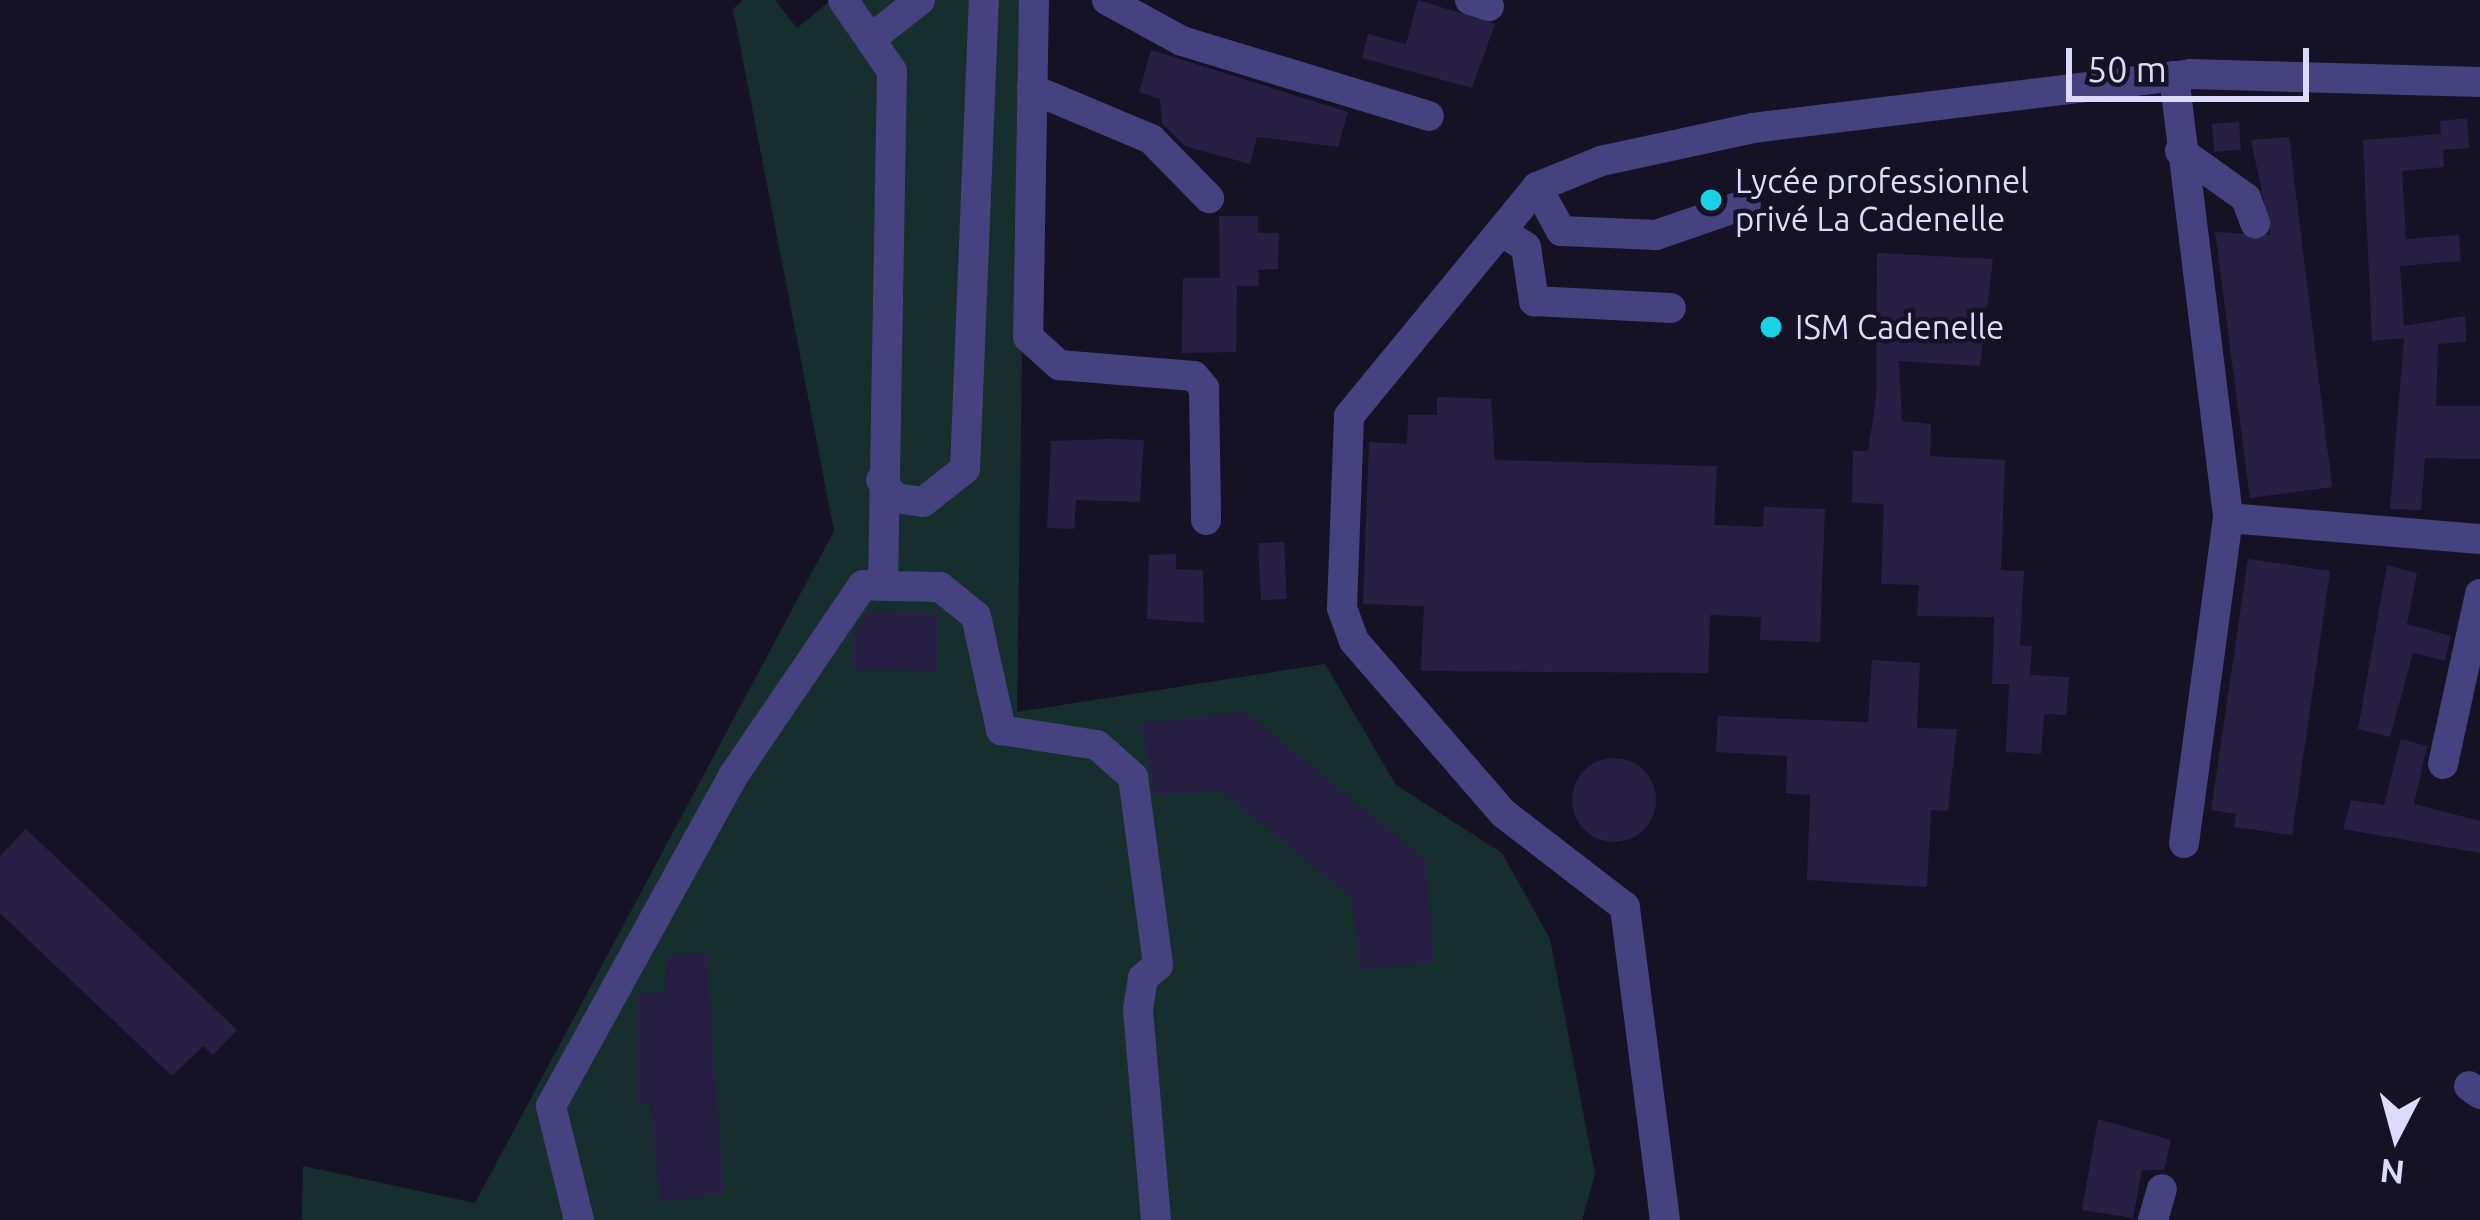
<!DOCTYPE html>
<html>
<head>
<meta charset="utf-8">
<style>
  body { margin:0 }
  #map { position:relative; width:2480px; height:1220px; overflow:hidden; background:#151225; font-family:Ubuntu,sans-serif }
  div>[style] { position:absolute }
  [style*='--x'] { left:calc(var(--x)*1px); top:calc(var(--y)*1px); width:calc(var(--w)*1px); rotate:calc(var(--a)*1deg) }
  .green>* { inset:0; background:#162f2e }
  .building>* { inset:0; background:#272044; transform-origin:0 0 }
  .round { border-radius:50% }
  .minor>* { height:30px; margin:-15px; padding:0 15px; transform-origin:15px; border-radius:15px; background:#45427f }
  .dots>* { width:33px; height:33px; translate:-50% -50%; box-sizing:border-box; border:6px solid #151225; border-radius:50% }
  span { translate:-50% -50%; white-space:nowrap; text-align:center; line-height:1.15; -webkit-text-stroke:9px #151225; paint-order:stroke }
  .poi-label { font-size:33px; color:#dedafb }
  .left { translate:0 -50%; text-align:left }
  .north { position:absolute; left:2336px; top:1076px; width:120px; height:120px; -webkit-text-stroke:9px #151225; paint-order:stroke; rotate:186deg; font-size:33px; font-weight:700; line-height:48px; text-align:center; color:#dedafb }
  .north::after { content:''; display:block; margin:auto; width:42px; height:54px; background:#dedafb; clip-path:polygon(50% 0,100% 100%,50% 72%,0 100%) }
  .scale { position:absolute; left:2066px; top:48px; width:243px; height:54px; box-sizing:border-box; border:6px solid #dedafb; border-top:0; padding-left:15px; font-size:36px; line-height:42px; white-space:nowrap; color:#dedafb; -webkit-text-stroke:9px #151225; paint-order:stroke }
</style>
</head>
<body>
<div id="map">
  <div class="green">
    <div style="clip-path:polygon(743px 0,775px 0,797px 28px,831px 0,1027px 0,1017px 712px,1325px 664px,1396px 785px,1502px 853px,1550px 939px,1595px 1174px,1582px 1220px,302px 1220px,303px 1166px,475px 1203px,834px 531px,733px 9px)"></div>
  </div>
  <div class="building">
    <div style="clip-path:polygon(1418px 0,1495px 24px,1472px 88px,1362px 58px,1368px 34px,1406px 44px)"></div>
    <div style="clip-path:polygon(1151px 50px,1348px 112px,1338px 147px,1257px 137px,1250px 164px,1185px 146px,1162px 123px,1160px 99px,1139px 92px)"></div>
    <div style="clip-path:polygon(2467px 118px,2469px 148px,2443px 150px,2444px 167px,2402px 171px,2406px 239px,2459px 235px,2461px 261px,2400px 266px,2404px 326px,2465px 316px,2466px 342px,2438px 344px,2436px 406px,2480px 406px,2480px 459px,2425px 458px,2421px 510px,2390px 509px,2404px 338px,2372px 341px,2363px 140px,2441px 134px,2440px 121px)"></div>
    <div style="left:2239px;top:122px;width:28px;height:27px;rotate:86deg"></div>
    <div style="clip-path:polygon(2289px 137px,2332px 487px,2250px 498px,2215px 232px,2271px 235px,2251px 140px)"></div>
    <div style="clip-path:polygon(1219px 216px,1258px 216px,1258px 233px,1279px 233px,1278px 269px,1258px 270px,1259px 286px,1237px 286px,1236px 352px,1182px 353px,1183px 278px,1220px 278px)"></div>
    <div style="clip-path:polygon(1877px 253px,1993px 259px,1980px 366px,1899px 361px,1902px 421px,1931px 424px,1930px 456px,2005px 460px,2001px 570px,2024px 571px,2020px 645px,2032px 646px,2030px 675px,2069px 677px,2066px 715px,2044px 714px,2041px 754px,2006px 752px,2009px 684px,1992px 684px,1994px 617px,1917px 616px,1919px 585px,1881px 584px,1884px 504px,1852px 503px,1853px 451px,1868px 451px,1876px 399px)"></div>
    <div style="clip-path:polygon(1437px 397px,1491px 399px,1495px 460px,1717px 466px,1714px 525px,1763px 527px,1764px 507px,1825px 509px,1820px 642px,1760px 640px,1761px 617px,1710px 615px,1708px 673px,1421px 671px,1424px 606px,1363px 604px,1369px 442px,1407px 444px,1408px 415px,1437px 415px)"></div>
    <div style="clip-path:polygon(1111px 439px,1144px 440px,1140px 502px,1076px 500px,1074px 529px,1047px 528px,1051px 441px)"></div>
    <div style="left:1284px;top:542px;width:57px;height:26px;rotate:87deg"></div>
    <div style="clip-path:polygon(1176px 554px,1176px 569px,1203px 570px,1204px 623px,1147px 619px,1149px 555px)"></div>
    <div style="clip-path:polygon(2248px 559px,2330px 571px,2292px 835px,2234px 827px,2236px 814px,2211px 810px)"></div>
    <div style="clip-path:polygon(2387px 565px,2417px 573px,2407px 624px,2451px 636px,2445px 661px,2413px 653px,2390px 737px,2358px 729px)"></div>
    <div style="clip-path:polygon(869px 611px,939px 613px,938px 671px,852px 669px,853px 635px)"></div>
    <div style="clip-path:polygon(1872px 660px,1920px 663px,1917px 728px,1957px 729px,1948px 811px,1931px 810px,1927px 887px,1807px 880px,1810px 795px,1786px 793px,1787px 756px,1716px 752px,1718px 716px,1868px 722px)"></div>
    <div style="clip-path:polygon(1245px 712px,1426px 860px,1435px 962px,1359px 970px,1352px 898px,1222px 791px,1155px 796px,1141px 723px)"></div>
    <div style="clip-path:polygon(2401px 739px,2427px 746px,2414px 804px,2480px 821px,2480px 853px,2343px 829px,2351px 800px,2384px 805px)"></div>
    <div class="round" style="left:1572px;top:758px;width:84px;height:84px"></div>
    <div style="clip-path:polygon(26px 829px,237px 1030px,213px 1055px,203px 1046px,172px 1076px,0 913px,0 856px)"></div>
    <div style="clip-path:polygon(707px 952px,724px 1194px,660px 1201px,650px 1104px,638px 1104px,638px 994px,665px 992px,667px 956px)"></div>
    <div style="clip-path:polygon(2098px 1119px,2171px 1140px,2164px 1170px,2142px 1170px,2133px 1218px,2082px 1210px)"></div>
  </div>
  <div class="minor">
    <div style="--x:1034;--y:0;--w:337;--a:91"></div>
    <div style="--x:1028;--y:337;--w:42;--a:42.1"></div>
    <div style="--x:1059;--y:365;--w:135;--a:4.7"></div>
    <div style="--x:1194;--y:376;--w:16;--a:50"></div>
    <div style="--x:1204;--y:388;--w:132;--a:89.1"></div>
    <div style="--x:1107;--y:0;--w:85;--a:28.7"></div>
    <div style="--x:1182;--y:41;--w:258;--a:16.9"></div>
    <div style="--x:1470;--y:0;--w:20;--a:18"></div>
    <div style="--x:873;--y:37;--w:60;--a:-38.2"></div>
    <div style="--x:2174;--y:76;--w:445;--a:83"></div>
    <div style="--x:2228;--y:518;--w:328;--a:97.7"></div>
    <div style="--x:1032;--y:89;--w:129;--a:22.8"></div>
    <div style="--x:1151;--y:139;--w:83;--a:45.5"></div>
    <div style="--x:2180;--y:151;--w:81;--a:35.5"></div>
    <div style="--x:2246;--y:198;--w:27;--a:70"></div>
    <div style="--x:1537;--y:187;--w:50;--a:61.4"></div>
    <div style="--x:1561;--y:231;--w:95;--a:2.4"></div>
    <div style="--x:1656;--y:235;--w:95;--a:-19"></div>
    <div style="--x:1502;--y:232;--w:28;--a:32"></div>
    <div style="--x:1526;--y:247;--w:55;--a:81.6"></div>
    <div style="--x:1534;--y:301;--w:137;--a:2.9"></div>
    <div style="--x:881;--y:480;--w:23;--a:52"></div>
    <div style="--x:895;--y:498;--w:28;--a:8"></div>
    <div style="--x:923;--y:502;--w:53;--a:-38.2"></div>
    <div style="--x:965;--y:469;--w:469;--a:-87.7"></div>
    <div style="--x:2228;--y:518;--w:253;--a:4.8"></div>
    <div style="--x:883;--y:586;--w:57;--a:1"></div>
    <div style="--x:940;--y:587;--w:46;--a:38.9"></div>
    <div style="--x:976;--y:616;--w:117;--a:77.6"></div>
    <div style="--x:1001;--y:730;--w:97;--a:8.9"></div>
    <div style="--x:1097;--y:745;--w:48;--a:41.6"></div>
    <div style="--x:1133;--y:777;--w:190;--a:82.4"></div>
    <div style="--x:1158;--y:965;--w:20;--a:139"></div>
    <div style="--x:1143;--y:978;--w:32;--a:99"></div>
    <div style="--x:1138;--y:1010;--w:211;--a:85.1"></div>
    <div style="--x:2443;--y:764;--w:174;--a:-77.7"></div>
    <div style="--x:2469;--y:1086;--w:14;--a:36"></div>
    <div style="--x:579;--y:1220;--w:117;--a:-103.8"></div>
    <div style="--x:551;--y:1106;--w:377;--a:-61.1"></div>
    <div style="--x:733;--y:776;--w:231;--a:-55.8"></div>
    <div style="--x:863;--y:585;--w:20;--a:3"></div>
    <div style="--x:883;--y:586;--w:515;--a:-89"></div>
    <div style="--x:892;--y:71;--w:86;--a:-124.6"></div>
    <div style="--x:1665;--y:1220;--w:316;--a:-97.3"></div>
    <div style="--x:1625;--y:907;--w:154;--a:-142.4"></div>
    <div style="--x:1503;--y:813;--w:228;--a:-130.9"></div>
    <div style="--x:1354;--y:641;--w:35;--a:-110"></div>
    <div style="--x:1342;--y:608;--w:192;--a:-87.9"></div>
    <div style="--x:1349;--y:416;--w:296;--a:-50.6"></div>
    <div style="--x:1537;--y:187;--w:69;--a:-22.1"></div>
    <div style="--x:1601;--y:161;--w:156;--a:-12.2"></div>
    <div style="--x:1753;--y:128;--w:440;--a:-7"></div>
    <div style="--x:2190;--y:74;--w:290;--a:1.6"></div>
    <div style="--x:2153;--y:1220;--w:32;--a:-74"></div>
  </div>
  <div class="dots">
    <div style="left:1711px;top:200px;background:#1bd1e6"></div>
    <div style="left:1771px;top:327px;background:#1bd1e6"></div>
  </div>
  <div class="poi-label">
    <span class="left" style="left:1735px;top:200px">Lycée professionnel<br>privé La Cadenelle</span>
    <span class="left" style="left:1795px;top:327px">ISM Cadenelle</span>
  </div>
  <div class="north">N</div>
  <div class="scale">50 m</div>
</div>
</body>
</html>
